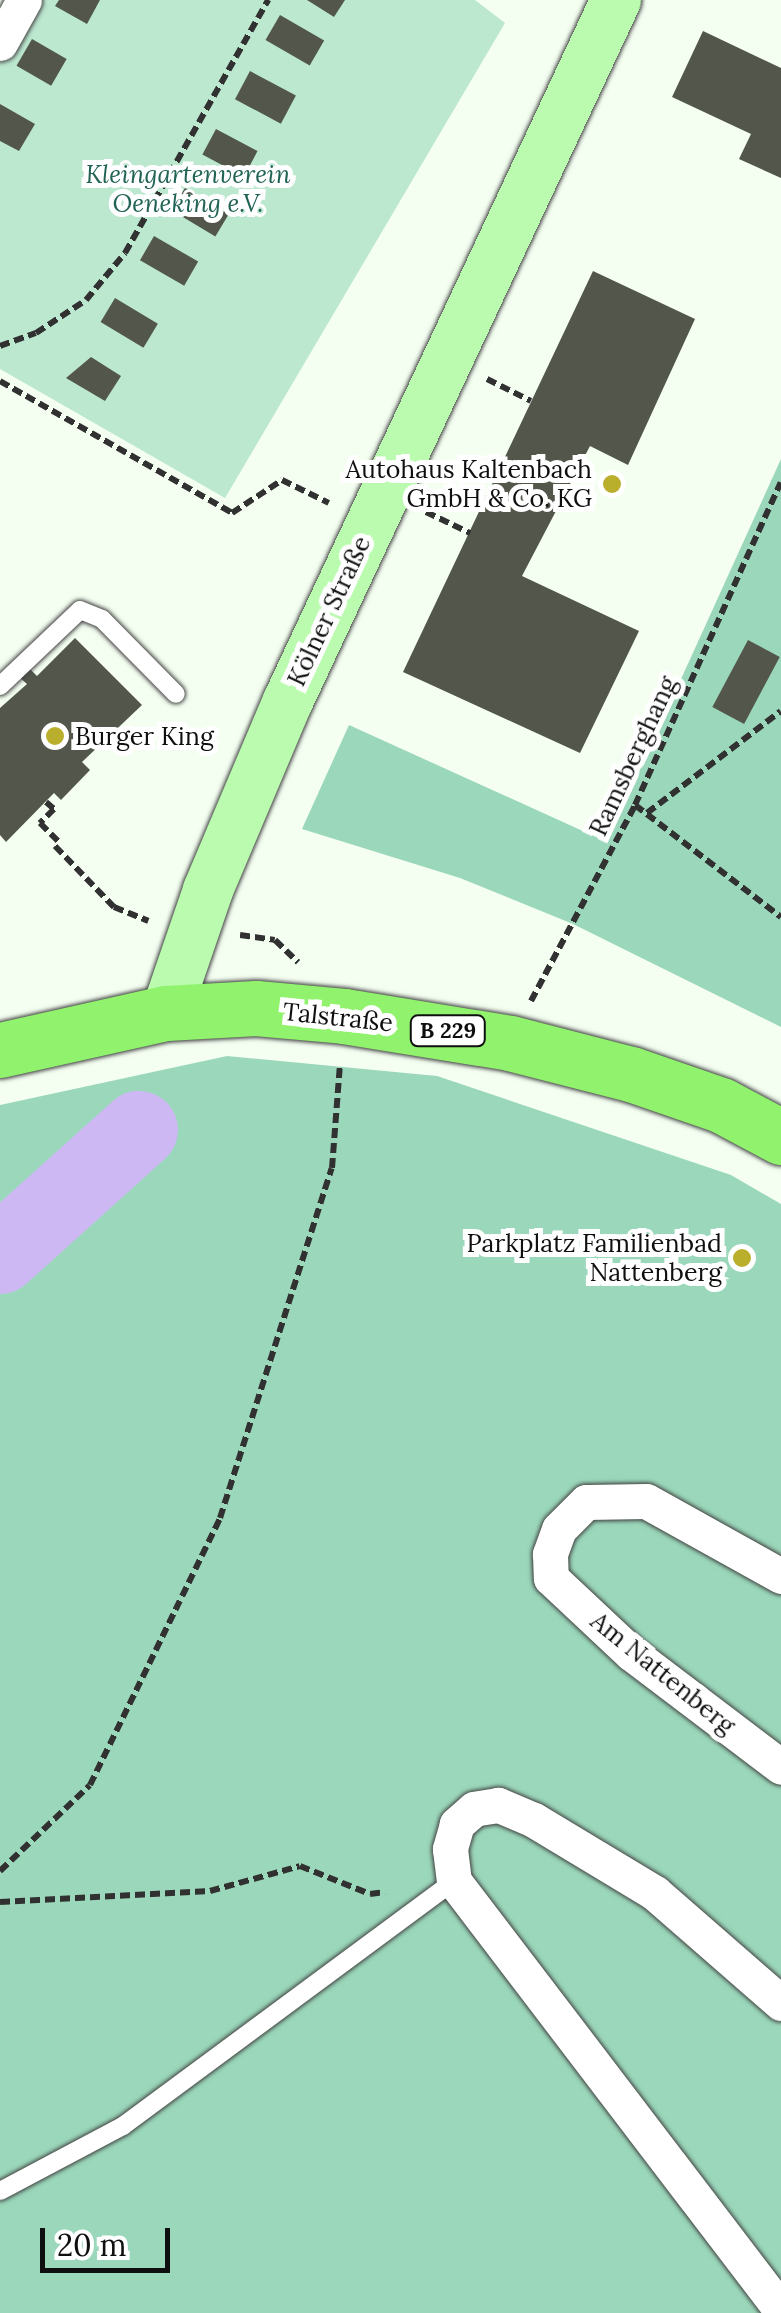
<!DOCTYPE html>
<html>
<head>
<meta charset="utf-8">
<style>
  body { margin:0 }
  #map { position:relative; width:781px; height:2313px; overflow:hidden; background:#f4fef1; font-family:Lora,serif }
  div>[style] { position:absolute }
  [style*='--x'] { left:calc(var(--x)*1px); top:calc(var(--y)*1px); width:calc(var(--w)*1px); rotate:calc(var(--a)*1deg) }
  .green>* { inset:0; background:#bce8d0 }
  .forest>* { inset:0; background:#9bd8bb }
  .river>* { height:78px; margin:-39px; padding:0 39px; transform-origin:39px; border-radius:39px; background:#cdb8f4 }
  .building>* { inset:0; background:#53574b; transform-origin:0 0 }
  .path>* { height:6px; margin-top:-3px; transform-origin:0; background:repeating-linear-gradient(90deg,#313131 0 10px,transparent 0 15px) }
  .roads { filter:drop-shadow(0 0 2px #424242) drop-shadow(0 0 2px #424242) }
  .service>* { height:18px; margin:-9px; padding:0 9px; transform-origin:9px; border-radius:9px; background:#fff }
  .minor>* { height:35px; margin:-17.5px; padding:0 17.5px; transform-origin:17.5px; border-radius:17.5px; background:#fff }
  .secondary>* { height:50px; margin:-25px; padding:0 25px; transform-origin:25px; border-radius:25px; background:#bafbaf }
  .primary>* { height:55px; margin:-27.5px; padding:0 27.5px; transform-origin:27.5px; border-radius:27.5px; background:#91f36d }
  .dots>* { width:28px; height:28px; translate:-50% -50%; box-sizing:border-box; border:5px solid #fff; border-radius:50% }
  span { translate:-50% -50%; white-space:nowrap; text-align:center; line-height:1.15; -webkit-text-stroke:10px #fff; paint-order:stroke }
  .shield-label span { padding:2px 8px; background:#fff; border:2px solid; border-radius:8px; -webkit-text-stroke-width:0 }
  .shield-label { font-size:22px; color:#0f0f0f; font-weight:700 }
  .park-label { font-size:25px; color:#216455; font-style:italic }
  .poi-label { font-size:25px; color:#0f0f0f }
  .right { translate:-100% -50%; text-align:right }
  .left { translate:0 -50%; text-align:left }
  .street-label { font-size:25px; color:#0f0f0f }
  .scale { position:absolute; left:40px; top:2228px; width:130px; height:45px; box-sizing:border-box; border:5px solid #0f0f0f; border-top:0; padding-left:12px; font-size:30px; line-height:35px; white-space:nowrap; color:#0f0f0f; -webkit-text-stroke:8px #fff; paint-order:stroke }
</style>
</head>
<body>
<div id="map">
  <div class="green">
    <div style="clip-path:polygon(35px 0,475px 0,505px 23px,225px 498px,0 369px,0 62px)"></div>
  </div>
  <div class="forest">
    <div style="clip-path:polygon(781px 459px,781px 1027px,573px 924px,460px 878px,302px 829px,349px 725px,607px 842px)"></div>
    <div style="clip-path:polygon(227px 1056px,437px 1076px,731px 1175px,781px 1204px,781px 2313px,0 2313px,0 1105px)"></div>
  </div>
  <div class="river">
    <div style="--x:0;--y:1255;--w:187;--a:-42"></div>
  </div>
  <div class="building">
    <div style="clip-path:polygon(59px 0,100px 0,87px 24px,55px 6px)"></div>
    <div style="clip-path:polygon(307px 0,345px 0,334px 17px)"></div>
    <div style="left:280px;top:15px;width:51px;height:29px;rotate:30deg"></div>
    <div style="clip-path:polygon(703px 31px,781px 68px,781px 178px,739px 159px,751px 134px,672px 97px)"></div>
    <div style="left:32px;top:39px;width:40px;height:31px;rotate:30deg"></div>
    <div style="left:250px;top:71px;width:52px;height:32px;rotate:28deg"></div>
    <div style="clip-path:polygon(0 104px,35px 124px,19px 151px,0 141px)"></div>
    <div style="left:216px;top:129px;width:47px;height:29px;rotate:28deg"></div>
    <div style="left:185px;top:188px;width:51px;height:26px;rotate:31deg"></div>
    <div style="left:154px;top:236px;width:51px;height:28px;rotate:30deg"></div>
    <div style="clip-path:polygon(593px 271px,695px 319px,628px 465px,590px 446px,522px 576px,639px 631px,580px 753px,403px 672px)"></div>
    <div style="left:115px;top:298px;width:50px;height:28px;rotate:31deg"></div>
    <div style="clip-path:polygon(91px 357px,121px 376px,105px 401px,66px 378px)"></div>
    <div style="clip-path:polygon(75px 638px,142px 705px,82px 762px,90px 770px,61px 800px,54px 793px,6px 842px,0 835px,0 708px,27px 684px,19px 677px,28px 667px,37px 676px)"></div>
    <div style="left:748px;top:640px;width:36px;height:76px;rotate:28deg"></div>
  </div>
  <div class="path">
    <div style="--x:0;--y:346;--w:38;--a:-20"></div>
    <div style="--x:36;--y:333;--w:60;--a:-33.4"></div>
    <div style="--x:86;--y:300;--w:61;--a:-50.3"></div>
    <div style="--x:125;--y:253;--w:291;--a:-60.5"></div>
    <div style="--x:487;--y:379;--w:49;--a:26.6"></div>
    <div style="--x:0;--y:381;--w:267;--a:29.6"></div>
    <div style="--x:232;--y:513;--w:60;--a:-33.4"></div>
    <div style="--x:282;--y:480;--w:52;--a:26.1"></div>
    <div style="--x:426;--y:512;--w:49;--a:25.5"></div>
    <div style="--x:46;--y:802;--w:11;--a:41"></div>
    <div style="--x:54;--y:809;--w:20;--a:135"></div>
    <div style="--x:40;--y:823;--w:27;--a:45"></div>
    <div style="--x:635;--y:805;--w:184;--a:37.5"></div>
    <div style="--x:647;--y:813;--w:168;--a:-37.3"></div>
    <div style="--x:55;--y:846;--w:85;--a:46"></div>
    <div style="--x:114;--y:907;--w:37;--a:22"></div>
    <div style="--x:240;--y:935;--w:35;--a:8"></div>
    <div style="--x:275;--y:940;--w:32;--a:44"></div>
    <div style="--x:531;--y:1001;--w:222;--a:-62"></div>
    <div style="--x:635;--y:805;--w:354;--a:-65.7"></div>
    <div style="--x:0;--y:1871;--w:124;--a:-43.7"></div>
    <div style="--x:90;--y:1785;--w:297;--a:-64"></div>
    <div style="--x:220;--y:1518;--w:367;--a:-72.3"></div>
    <div style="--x:332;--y:1168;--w:104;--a:-85.6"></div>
    <div style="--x:0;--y:1902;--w:210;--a:-3"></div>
    <div style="--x:210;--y:1891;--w:93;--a:-15.5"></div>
    <div style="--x:300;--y:1866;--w:75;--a:21.8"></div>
    <div style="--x:370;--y:1894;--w:15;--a:-8"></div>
  </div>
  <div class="roads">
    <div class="service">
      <div style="--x:0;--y:686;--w:110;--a:-43.5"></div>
      <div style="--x:80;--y:610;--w:24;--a:22"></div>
      <div style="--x:102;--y:619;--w:105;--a:45.4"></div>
      <div style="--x:0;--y:2191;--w:139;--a:-27.9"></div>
      <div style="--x:123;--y:2126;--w:412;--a:-36.5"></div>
    </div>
    <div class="minor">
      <div style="--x:0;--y:43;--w:49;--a:-60.8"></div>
      <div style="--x:781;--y:1576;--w:154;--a:-150.9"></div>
      <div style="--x:646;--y:1501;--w:60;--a:179"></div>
      <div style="--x:586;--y:1502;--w:38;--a:135"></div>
      <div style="--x:559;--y:1529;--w:27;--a:110"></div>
      <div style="--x:550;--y:1554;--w:24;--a:88"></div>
      <div style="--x:551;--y:1578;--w:110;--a:43.2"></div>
      <div style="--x:631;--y:1653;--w:188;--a:37.2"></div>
      <div style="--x:781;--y:2003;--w:167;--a:-138.9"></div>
      <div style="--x:655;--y:1893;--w:141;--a:-148.9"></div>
      <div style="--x:534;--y:1820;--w:39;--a:-157"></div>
      <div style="--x:498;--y:1805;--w:24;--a:171"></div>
      <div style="--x:474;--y:1809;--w:23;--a:139"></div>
      <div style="--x:457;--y:1824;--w:26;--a:106"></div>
      <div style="--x:450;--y:1849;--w:32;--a:83"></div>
      <div style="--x:454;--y:1881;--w:539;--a:52.68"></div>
    </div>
    <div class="secondary">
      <div style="--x:166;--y:1013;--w:130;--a:-71.1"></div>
      <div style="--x:208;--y:890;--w:205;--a:-67.1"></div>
      <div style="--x:288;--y:701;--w:774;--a:-64.92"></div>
    </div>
    <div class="primary">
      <div style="--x:0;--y:1050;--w:170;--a:-12.6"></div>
      <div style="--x:166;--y:1013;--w:90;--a:-3.2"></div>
      <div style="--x:256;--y:1008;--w:88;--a:5.2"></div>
      <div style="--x:344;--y:1016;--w:168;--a:9.2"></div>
      <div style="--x:510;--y:1043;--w:125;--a:14.4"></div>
      <div style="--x:631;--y:1074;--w:95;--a:19"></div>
      <div style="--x:721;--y:1105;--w:68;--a:28.1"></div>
    </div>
  </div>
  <div class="dots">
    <div style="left:612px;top:484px;background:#baaf2c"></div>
    <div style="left:55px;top:736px;background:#baaf2c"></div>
    <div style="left:742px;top:1258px;background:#baaf2c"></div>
  </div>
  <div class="shield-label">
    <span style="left:448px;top:1031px">B 229</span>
  </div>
  <div class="park-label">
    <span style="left:188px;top:189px">Kleingartenverein<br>Oeneking e.V.</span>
  </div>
  <div class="poi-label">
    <span class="right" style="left:592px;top:484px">Autohaus Kaltenbach<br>GmbH &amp; Co. KG</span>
    <span class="left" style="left:75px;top:736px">Burger King</span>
    <span class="right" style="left:722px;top:1258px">Parkplatz Familienbad<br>Nattenberg</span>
  </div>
  <div class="street-label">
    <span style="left:329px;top:611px;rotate:-65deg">Kölner Straße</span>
    <span style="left:633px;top:756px;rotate:-65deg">Ramsberghang</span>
    <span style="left:338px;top:1017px;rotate:6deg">Talstraße</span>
    <span style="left:663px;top:1673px;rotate:39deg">Am Nattenberg</span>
  </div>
  <div class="scale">20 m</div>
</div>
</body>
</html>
